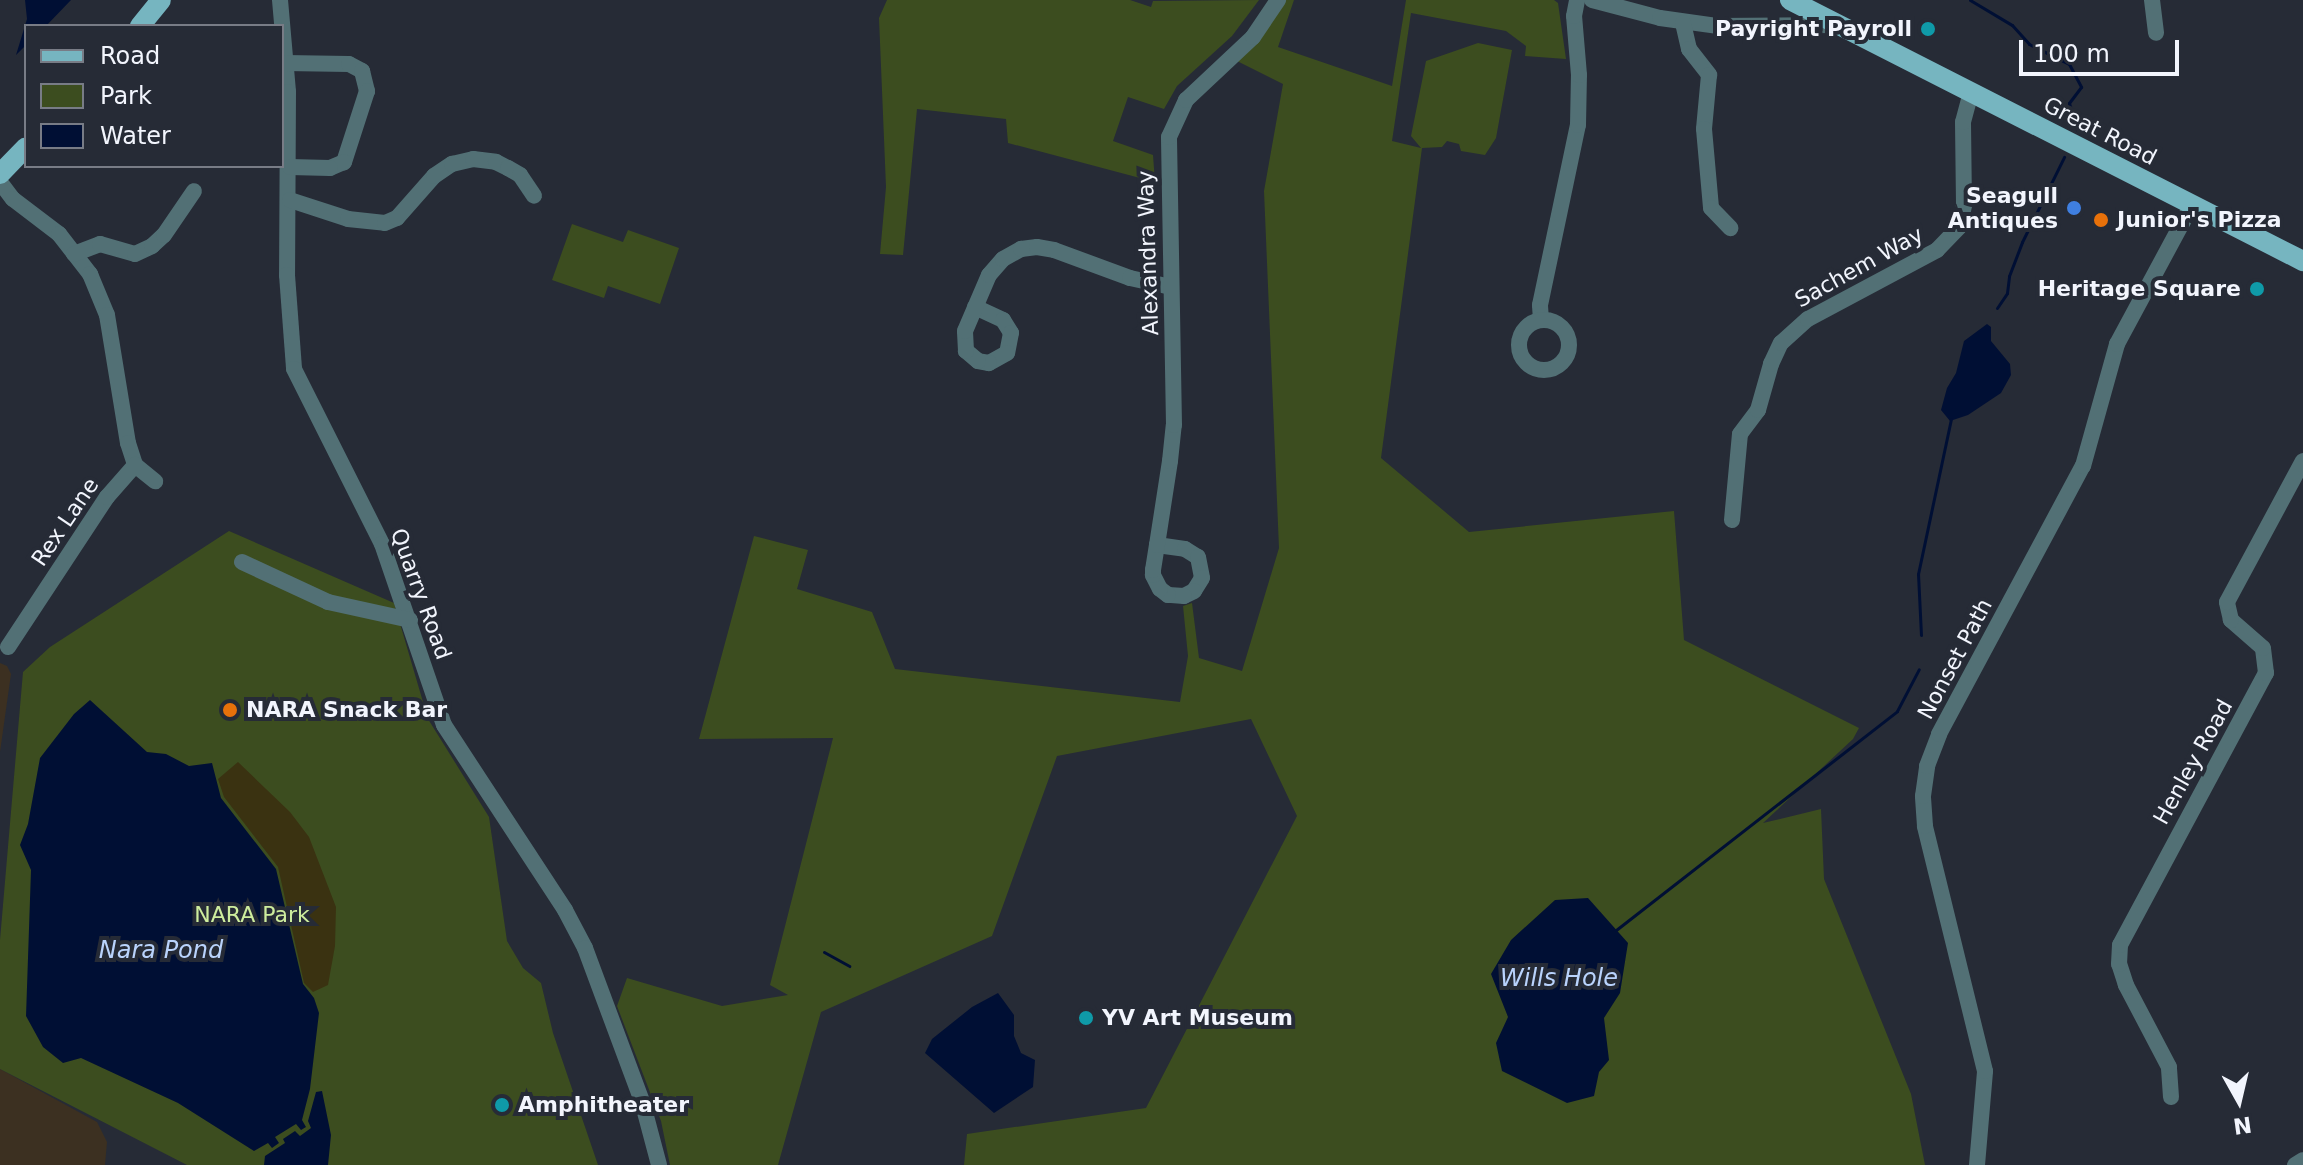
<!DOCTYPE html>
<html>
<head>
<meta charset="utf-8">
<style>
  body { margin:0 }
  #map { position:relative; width:2303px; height:1165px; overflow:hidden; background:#262b36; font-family:"DejaVu Sans",sans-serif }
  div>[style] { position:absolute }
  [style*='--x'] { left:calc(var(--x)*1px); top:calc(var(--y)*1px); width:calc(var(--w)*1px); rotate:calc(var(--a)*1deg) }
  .industrial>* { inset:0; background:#3c3021 }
  .green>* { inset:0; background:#3c4d1f }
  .sand>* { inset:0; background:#3a3211 }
  .water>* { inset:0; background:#000f34 }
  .stream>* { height:3px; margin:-1.5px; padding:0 1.5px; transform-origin:1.5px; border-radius:1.5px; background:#000f34 }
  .minor>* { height:16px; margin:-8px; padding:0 8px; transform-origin:8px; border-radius:8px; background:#527075 }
  .minor>.ring { margin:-8px; padding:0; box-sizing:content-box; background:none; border:16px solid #527075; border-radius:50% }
  .major>* { height:20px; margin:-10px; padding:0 10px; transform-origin:10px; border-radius:10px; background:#76b5c0 }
  .dots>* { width:22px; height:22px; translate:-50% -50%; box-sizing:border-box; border:4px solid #262b36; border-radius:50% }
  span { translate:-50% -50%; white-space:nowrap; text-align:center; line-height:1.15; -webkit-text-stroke:8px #262b36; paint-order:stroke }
  .poi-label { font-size:22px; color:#f2f5fd; font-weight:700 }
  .right { translate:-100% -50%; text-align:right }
  .left { translate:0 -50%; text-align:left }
  .street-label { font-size:22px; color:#f2f5fd }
  .park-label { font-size:22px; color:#ceed9e }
  .water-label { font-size:24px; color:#b9d3fc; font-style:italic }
  .legend { position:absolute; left:24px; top:24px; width:260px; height:144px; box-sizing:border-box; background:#262b36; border:2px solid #787c86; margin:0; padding:10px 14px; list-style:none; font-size:24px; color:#f2f5fd }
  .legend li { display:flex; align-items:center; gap:16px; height:40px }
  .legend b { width:40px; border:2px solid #787c86 }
  .north { position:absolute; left:2199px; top:1061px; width:80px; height:80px; -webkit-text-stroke:6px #262b36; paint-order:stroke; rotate:172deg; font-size:22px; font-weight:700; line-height:32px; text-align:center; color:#f2f5fd }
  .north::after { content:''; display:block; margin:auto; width:28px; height:36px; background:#f2f5fd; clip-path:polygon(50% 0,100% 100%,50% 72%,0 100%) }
  .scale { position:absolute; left:2019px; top:40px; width:160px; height:36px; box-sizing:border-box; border:4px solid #f2f5fd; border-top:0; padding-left:10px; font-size:24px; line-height:28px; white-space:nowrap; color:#f2f5fd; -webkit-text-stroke:6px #262b36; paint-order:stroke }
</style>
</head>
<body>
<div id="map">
  <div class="industrial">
    <div style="clip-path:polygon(0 663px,7px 666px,11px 674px,0 752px)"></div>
    <div style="clip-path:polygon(0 1069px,97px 1122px,107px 1142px,105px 1165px,0 1165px)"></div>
  </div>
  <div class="green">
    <div style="clip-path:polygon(887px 0,1130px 0,1151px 7px,1153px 1px,1259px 0,1232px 36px,1177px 86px,1164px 109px,1128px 97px,1113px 141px,1153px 155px,1155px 182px,1008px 143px,1006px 119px,917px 109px,903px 255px,880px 254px,886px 187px,879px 18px)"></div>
    <div style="clip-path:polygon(1282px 0,1294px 0,1278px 47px,1392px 86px,1406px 0,1554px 0,1558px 3px,1566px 59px,1525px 56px,1526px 46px,1506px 31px,1411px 13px,1392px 141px,1421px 148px,1411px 136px,1426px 61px,1478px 43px,1512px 50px,1496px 138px,1485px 155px,1461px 151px,1459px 144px,1447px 141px,1442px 147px,1422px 148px,1381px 458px,1469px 532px,1674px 511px,1684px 640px,1859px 728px,1853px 739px,1763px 823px,1821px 809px,1824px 879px,1911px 1094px,1925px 1165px,964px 1165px,967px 1134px,1146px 1108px,1297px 816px,1251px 719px,1057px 756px,992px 936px,821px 1012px,778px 1165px,670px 1165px,661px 1121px,617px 1006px,627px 978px,722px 1006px,788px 995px,770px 985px,833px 738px,699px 739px,754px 536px,808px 550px,797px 589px,872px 612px,895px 669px,1180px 702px,1188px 656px,1183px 606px,1192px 603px,1199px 658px,1242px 671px,1279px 548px,1264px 191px,1283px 84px,1235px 60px)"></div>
    <div style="clip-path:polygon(572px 224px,623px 242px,628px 230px,679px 248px,660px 304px,608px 286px,604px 298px,552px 280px)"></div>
    <div style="clip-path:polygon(229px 531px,394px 603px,428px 719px,489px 817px,507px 941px,523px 968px,541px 983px,553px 1033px,598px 1165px,187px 1165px,0 1069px,0 940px,23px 672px,50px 647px)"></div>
  </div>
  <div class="sand">
    <div style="clip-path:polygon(238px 762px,290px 812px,309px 837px,336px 907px,335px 946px,328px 985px,313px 992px,304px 983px,278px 867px,224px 797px,218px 779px)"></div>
  </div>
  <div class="water">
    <div style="clip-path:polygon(25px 0,71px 0,46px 26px,26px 26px,26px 45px,16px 55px,27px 19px)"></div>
    <div style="clip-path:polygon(1987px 324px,1991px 327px,1991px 341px,2010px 364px,2011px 375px,2001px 393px,1968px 415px,1950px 421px,1941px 410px,1947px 388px,1956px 373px,1964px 341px)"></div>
    <div style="clip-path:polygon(90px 700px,147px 752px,166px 754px,189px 766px,212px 763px,221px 798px,276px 869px,303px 984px,314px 998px,319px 1013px,310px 1089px,302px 1120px,306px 1127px,301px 1130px,296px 1124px,275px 1137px,279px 1143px,272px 1148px,268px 1143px,254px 1151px,178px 1103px,81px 1058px,63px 1063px,43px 1047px,26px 1016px,31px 870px,20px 845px,28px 824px,40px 758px,74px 714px)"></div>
    <div style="clip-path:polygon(1588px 898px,1628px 943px,1620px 993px,1604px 1018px,1609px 1060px,1599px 1072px,1594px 1096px,1567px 1103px,1502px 1071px,1496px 1043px,1508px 1017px,1491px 974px,1511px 940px,1555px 900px)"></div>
    <div style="clip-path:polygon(998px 993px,1014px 1015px,1014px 1036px,1021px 1053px,1035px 1060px,1033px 1087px,994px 1113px,925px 1053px,932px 1039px,972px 1007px)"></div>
    <div style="clip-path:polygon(322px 1091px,331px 1135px,328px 1165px,264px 1165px,265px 1156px,285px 1143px,283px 1139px,295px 1131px,300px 1136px,311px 1128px,308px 1121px,316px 1092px)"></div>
  </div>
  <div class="stream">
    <div style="--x:1970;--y:0;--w:49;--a:30.8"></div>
    <div style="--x:2012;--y:25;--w:25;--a:48"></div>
    <div style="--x:2029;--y:44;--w:45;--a:26.6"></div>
    <div style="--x:2069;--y:64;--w:26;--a:62"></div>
    <div style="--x:2081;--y:87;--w:20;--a:127"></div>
    <div style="--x:2069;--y:103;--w:28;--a:73"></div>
    <div style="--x:1997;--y:308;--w:18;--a:-56"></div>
    <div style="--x:2007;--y:293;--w:17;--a:-83"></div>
    <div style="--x:2009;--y:276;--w:36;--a:-69"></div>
    <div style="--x:2022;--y:242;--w:95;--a:-63.7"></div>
    <div style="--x:1921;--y:635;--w:61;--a:-92.8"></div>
    <div style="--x:1918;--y:574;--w:158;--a:-78"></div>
    <div style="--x:1616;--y:930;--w:356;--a:-37.9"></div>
    <div style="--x:1897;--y:711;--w:47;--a:-62.4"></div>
    <div style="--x:824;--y:952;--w:29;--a:29"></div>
  </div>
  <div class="minor">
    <div style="--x:280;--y:0;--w:92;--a:85"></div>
    <div style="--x:288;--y:92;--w:183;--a:90.3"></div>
    <div style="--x:287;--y:275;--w:94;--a:85.7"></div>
    <div style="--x:294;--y:369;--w:196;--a:63.3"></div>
    <div style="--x:382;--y:544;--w:191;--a:71.1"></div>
    <div style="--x:444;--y:725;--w:221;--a:56.8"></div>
    <div style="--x:565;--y:910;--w:43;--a:62.2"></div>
    <div style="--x:585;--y:948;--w:163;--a:69.6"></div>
    <div style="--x:642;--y:1101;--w:66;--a:75.1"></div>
    <div style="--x:1592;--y:0;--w:70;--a:14.8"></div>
    <div style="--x:1660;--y:18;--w:59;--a:7.9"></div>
    <div style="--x:1718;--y:26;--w:118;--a:-0.5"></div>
    <div style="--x:2152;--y:0;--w:33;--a:83"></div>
    <div style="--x:1683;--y:23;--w:27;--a:77"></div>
    <div style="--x:1689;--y:49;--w:33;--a:52"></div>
    <div style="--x:1709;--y:75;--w:54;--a:95.3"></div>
    <div style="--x:1704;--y:129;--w:79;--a:84.9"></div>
    <div style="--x:1711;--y:208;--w:28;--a:46"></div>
    <div style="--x:285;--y:63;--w:64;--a:0.9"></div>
    <div style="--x:349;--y:64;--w:15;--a:28"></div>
    <div style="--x:362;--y:71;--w:21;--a:76"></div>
    <div style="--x:367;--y:91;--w:75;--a:107.9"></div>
    <div style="--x:344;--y:162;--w:15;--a:157"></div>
    <div style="--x:330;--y:168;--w:40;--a:-178.6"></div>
    <div style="--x:0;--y:182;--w:21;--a:53"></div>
    <div style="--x:13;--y:199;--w:58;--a:37.3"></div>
    <div style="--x:59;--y:234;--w:51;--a:52.2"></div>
    <div style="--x:90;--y:274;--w:44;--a:67.5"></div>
    <div style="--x:107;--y:315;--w:130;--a:80.7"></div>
    <div style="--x:128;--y:443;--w:23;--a:72"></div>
    <div style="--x:135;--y:465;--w:26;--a:39"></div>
    <div style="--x:290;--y:200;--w:61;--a:18.1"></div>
    <div style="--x:348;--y:219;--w:37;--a:6"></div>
    <div style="--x:385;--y:223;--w:13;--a:-23"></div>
    <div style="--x:397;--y:218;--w:56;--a:-48.6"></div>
    <div style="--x:434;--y:176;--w:22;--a:-34"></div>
    <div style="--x:452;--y:164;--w:22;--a:-13"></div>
    <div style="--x:473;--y:159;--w:23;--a:7"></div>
    <div style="--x:496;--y:162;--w:13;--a:27"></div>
    <div style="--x:508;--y:168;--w:14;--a:30"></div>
    <div style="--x:520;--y:175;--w:25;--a:56"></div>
    <div style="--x:74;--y:254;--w:28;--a:-21"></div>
    <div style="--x:100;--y:244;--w:36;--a:16"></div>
    <div style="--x:135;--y:254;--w:19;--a:-25"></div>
    <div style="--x:152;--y:246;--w:16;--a:-43"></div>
    <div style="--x:164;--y:235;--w:53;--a:-55.7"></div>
    <div style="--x:975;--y:307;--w:31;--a:25"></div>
    <div style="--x:1003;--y:320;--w:15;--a:58"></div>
    <div style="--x:1011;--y:333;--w:20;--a:101"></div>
    <div style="--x:1007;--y:353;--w:21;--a:151"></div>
    <div style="--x:989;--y:363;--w:11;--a:-170"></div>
    <div style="--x:978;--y:361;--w:16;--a:-140"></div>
    <div style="--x:966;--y:351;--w:20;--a:-93"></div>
    <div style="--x:965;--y:331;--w:61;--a:-66.8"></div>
    <div style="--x:989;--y:275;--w:21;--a:-49"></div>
    <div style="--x:1003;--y:259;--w:21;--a:-29"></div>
    <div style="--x:1021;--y:249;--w:16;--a:-7"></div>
    <div style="--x:1037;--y:247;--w:17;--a:10"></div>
    <div style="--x:1054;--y:250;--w:81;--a:20.2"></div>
    <div style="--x:1130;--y:278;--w:42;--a:12.4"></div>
    <div style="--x:1541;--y:320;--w:15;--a:-94"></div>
    <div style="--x:1540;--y:305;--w:184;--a:-78.1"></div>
    <div style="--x:1578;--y:125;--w:50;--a:-88.9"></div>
    <div style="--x:1579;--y:75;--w:59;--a:-94.8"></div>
    <div style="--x:1574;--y:16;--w:16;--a:-79"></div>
    <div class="ring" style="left:1519px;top:320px;width:34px;height:34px"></div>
    <div style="--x:1732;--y:520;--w:86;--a:-84.7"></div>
    <div style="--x:1740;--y:434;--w:30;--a:-53"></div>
    <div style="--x:1758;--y:410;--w:48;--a:-74.2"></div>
    <div style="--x:1771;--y:364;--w:23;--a:-65"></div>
    <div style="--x:1781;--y:343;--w:36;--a:-42"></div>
    <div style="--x:1808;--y:319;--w:146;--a:-28.1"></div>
    <div style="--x:1937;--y:250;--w:33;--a:-46"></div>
    <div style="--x:1960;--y:226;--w:21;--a:-79"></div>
    <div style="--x:1964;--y:205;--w:83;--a:-90.7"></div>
    <div style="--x:1963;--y:122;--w:31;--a:-75"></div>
    <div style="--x:1157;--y:545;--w:28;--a:8"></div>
    <div style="--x:1185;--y:549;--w:15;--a:32"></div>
    <div style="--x:1198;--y:557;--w:21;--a:79"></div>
    <div style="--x:1202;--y:578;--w:15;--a:122"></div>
    <div style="--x:1194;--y:591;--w:11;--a:153"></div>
    <div style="--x:1184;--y:596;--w:16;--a:-176"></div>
    <div style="--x:1168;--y:595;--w:10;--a:-143"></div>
    <div style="--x:1160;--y:589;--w:16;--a:-117"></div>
    <div style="--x:1153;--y:575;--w:5;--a:-90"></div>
    <div style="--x:1153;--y:570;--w:25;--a:-81"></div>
    <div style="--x:1157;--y:545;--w:85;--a:-81.2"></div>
    <div style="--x:1170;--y:461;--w:36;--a:-84"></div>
    <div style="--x:1174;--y:425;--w:288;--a:-91"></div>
    <div style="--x:1169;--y:137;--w:41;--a:-65.3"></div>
    <div style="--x:1186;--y:100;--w:92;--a:-43.2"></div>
    <div style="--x:1253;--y:37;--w:45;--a:-56"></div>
    <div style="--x:242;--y:562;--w:95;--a:24.9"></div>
    <div style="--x:328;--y:602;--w:84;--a:12.4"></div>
    <div style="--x:8;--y:647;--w:180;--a:-56.6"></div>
    <div style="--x:107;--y:497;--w:43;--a:-48.8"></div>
    <div style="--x:2171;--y:1097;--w:30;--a:-94"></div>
    <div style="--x:2169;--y:1067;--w:93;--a:-117.7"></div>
    <div style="--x:2126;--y:985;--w:22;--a:-108"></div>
    <div style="--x:2119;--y:964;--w:19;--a:-87"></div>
    <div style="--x:2120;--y:945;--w:309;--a:-61.8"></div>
    <div style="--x:2266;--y:673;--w:25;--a:-97"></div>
    <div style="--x:2263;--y:648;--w:43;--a:-138.8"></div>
    <div style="--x:2231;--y:620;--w:18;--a:-103"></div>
    <div style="--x:2227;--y:602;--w:160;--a:-61.7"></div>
    <div style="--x:1977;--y:1165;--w:94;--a:-85.1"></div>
    <div style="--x:1985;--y:1071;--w:252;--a:-103.8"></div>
    <div style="--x:1925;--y:826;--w:30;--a:-94"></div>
    <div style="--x:1923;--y:796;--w:30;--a:-82"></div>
    <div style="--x:1927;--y:766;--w:34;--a:-69"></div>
    <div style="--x:1939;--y:734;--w:304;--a:-61.8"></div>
    <div style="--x:2083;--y:466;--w:127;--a:-74.4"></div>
    <div style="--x:2117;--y:344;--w:158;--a:-61.7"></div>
    <div style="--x:2295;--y:1165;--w:9;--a:-32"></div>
  </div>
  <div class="major">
    <div style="--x:1790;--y:0;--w:576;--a:26.97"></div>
    <div style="--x:140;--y:26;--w:33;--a:-51"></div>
    <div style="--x:0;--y:174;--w:37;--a:-46"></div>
  </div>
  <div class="dots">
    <div style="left:1928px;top:29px;background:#0f9aa8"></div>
    <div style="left:2074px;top:208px;background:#3f7fe0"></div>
    <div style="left:2101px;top:220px;background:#e8710a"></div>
    <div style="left:2257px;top:289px;background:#0f9aa8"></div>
    <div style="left:230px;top:710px;background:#e8710a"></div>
    <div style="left:1086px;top:1018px;background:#0f9aa8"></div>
    <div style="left:502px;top:1105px;background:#0f9aa8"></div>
  </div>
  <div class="poi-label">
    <span class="right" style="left:1912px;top:29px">Payright Payroll</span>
    <span class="right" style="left:2058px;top:208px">Seagull<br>Antiques</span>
    <span class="left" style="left:2117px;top:220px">Junior's Pizza</span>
    <span class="right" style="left:2241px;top:289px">Heritage Square</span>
    <span class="left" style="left:246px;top:710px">NARA Snack Bar</span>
    <span class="left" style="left:1102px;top:1018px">YV Art Museum</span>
    <span class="left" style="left:518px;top:1105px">Amphitheater</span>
  </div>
  <div class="street-label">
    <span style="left:2100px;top:131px;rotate:27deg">Great Road</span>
    <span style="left:1148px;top:253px;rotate:-92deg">Alexandra Way</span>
    <span style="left:1859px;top:267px;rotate:-29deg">Sachem Way</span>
    <span style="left:65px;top:522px;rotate:-56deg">Rex Lane</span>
    <span style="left:421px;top:594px;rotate:70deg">Quarry Road</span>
    <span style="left:1955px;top:659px;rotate:-62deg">Nonset Path</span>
    <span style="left:2193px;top:762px;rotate:-61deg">Henley Road</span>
  </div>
  <div class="park-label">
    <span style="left:252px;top:915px">NARA Park</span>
  </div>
  <div class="water-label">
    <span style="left:161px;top:951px">Nara Pond</span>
    <span style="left:1559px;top:979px">Wills Hole</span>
  </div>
  <ul class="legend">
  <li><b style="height:10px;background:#76b5c0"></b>Road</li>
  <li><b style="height:22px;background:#3c4d1f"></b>Park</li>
  <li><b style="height:22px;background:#000f34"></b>Water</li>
  </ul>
  <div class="north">N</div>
  <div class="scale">100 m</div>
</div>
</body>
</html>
